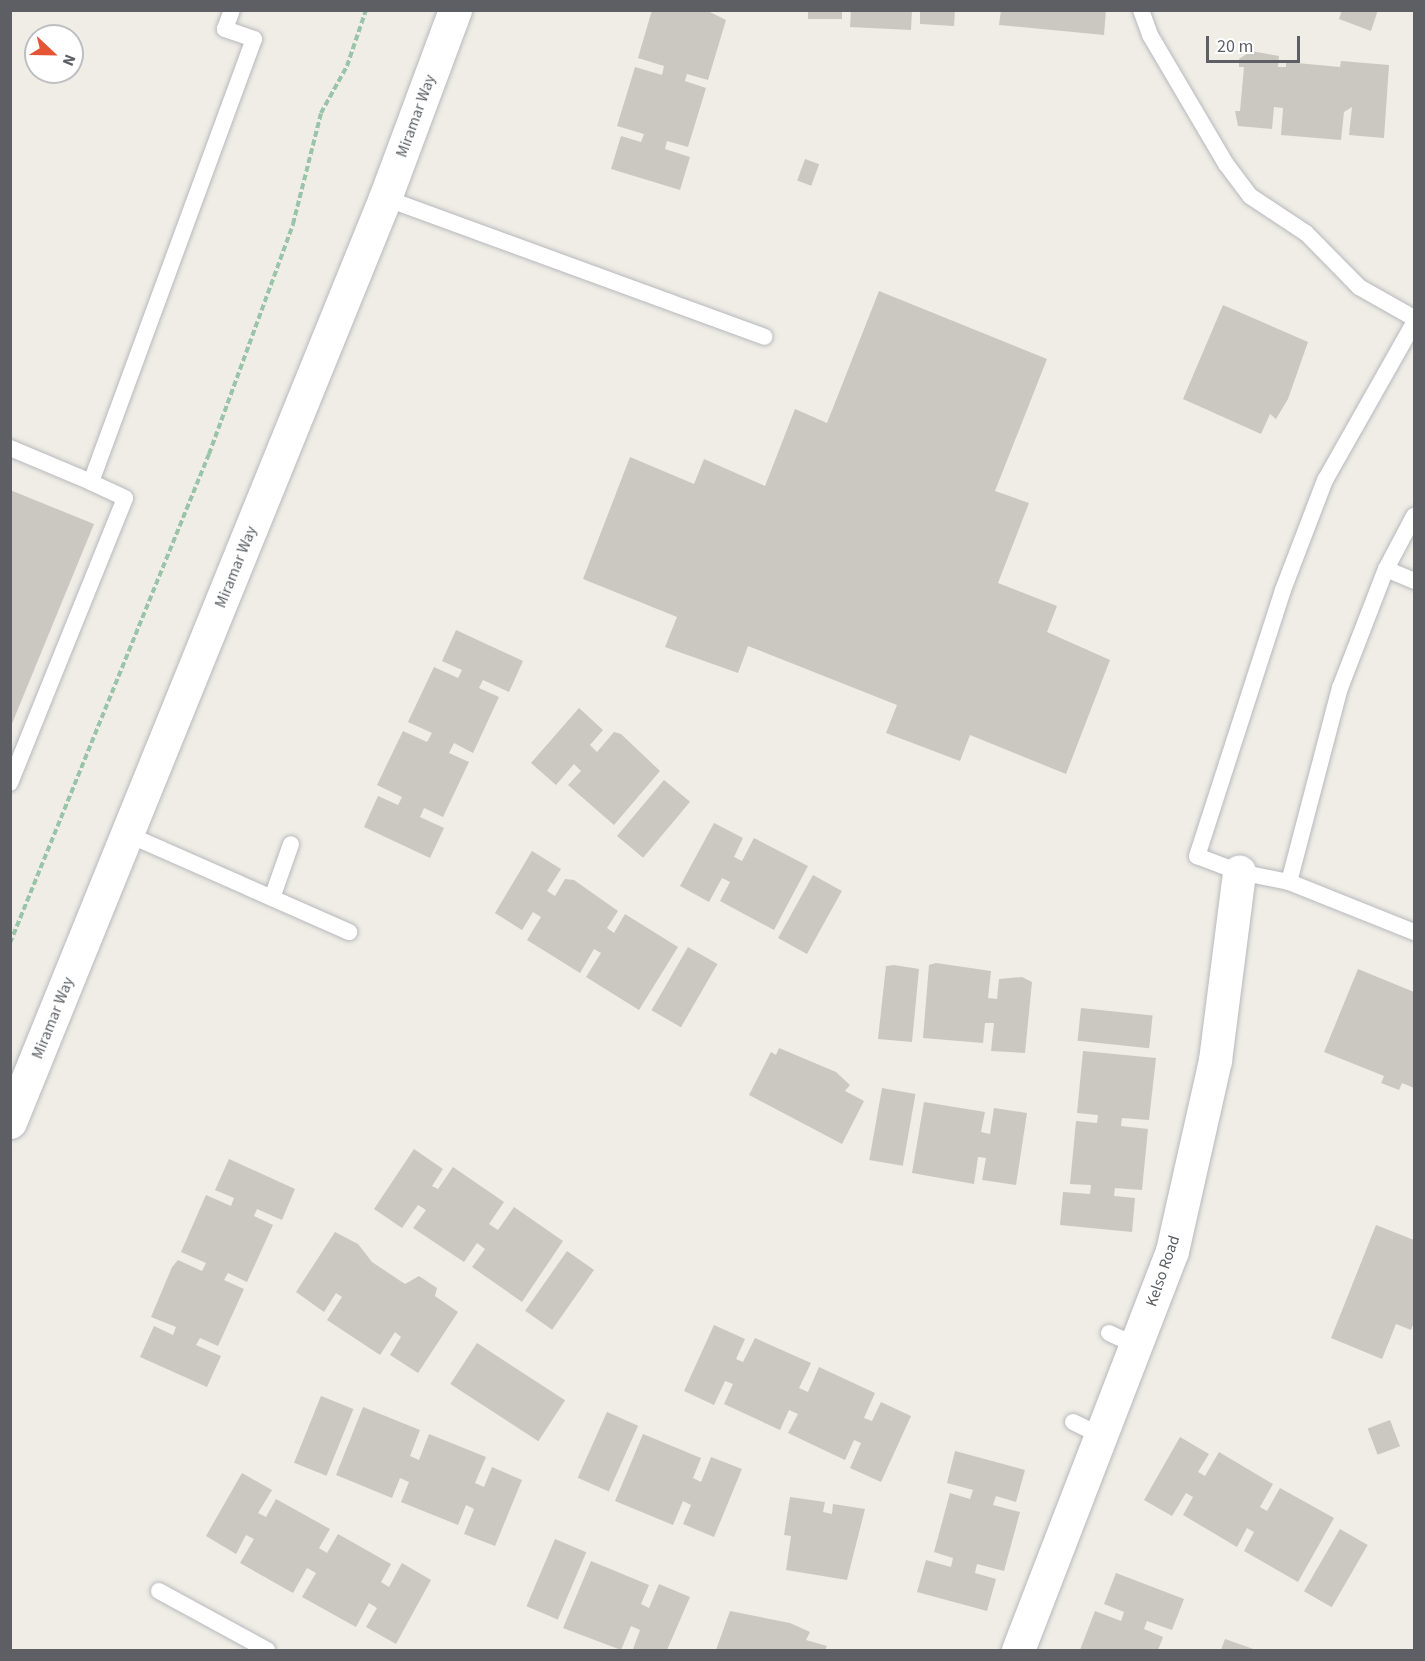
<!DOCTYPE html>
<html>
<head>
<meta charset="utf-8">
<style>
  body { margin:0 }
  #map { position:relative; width:1425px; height:1661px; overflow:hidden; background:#efede5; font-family:"Source Sans 3",sans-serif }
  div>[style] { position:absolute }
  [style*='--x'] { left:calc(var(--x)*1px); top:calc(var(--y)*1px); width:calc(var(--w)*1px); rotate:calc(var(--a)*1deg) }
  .building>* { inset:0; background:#cac8c1; transform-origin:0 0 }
  .path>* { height:4px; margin-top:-2px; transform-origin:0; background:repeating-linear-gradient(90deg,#9ac4aa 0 6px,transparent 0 9px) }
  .roads { filter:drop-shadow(0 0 2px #b7b9be) drop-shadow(0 0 2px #b7b9be) }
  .service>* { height:16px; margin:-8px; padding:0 8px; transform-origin:8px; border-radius:8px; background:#fff }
  .minor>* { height:33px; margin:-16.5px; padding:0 16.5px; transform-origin:16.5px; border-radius:16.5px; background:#fff }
  .tertiary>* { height:33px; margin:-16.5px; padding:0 16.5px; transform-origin:16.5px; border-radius:16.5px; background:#fff }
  span { translate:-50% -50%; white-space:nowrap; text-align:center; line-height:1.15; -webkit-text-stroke:6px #fff; paint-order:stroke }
  .street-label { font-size:16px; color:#5d5f65 }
  .frame { position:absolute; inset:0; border:12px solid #5d5f65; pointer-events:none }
  .north { position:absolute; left:24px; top:24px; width:60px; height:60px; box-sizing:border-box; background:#fff; border:2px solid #bebfc1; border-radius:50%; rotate:112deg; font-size:16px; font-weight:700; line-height:24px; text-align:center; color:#5d5f65 }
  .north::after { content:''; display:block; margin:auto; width:21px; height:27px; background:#e45535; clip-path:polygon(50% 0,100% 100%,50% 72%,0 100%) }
  .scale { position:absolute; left:1206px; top:36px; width:94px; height:27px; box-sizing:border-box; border:3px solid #5d5f65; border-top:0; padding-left:8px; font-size:18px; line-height:21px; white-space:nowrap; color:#5d5f65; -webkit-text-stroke:4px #fff; paint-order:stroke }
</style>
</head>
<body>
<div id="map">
  <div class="building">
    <div style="clip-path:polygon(652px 10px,706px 10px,726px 20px,708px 80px,687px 74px,685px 81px,706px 88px,688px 147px,667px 141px,665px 149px,690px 157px,680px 190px,611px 169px,621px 136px,641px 142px,644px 134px,617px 126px,635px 67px,662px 75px,664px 66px,638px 58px)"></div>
    <div style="left:808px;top:10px;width:34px;height:9px"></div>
    <div style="clip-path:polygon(851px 10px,912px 10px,911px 30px,850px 27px)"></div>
    <div style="clip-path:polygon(920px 10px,955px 10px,954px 26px,920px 24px)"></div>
    <div style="clip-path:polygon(1001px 10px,1106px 10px,1104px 35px,999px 25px)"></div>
    <div style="clip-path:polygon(1342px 10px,1378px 10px,1371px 31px,1339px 19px)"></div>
    <div style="clip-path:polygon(1251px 51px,1279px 56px,1278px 67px,1286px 67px,1286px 62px,1340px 67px,1341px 61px,1389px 65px,1384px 138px,1349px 135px,1352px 107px,1344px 112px,1341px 140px,1281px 135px,1283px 108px,1274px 107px,1272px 129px,1238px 126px,1235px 111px,1240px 111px,1244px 67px,1239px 67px,1239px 59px)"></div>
    <div style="left:805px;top:159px;width:15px;height:23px;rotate:20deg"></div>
    <div style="clip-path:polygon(879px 291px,1047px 359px,995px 491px,1029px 503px,998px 583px,1057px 606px,1047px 632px,1110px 660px,1066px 774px,970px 735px,960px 761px,886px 733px,897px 705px,748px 646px,738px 673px,665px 647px,677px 617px,583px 579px,630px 457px,694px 484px,704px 459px,765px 486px,795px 409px,827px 423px)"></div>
    <div style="clip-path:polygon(1223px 305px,1308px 342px,1288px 399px,1276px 419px,1270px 414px,1261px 434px,1183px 399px)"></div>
    <div style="clip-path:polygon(10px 490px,94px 524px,11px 726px,10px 726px)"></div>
    <div style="clip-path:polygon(456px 630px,523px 661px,509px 692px,483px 680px,479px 688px,499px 697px,473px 753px,454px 743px,449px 753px,469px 762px,443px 817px,424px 808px,420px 817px,444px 828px,430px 858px,364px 827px,378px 796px,398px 805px,402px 797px,377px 785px,403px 731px,427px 742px,432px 733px,408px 722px,434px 667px,458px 678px,462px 670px,442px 661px)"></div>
    <div style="clip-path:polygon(579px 708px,603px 730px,590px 745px,597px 752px,614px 732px,621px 734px,660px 771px,614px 825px,568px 785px,581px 771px,574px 764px,556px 785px,531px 763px)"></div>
    <div style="left:664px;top:780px;width:34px;height:73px;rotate:40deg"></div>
    <div style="clip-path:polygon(714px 823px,743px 838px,734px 857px,742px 861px,754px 838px,808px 866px,774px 930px,720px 901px,730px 882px,722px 878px,709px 902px,680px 886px)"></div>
    <div style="clip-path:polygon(532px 851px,561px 869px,547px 891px,555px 896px,565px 879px,574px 880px,618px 911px,607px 928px,614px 933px,625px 914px,678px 947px,639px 1010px,586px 977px,601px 953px,594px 949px,580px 973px,527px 940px,541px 917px,533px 912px,522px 930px,495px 913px)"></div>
    <div style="left:813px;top:875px;width:33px;height:72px;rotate:29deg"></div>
    <div style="left:688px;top:947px;width:34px;height:73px;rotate:30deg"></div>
    <div style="clip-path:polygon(936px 963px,991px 971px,988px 998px,997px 999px,999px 979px,1022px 977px,1032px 982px,1025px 1053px,991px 1051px,994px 1023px,985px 1023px,983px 1043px,923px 1038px,929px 965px)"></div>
    <div style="clip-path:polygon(894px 965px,919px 969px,912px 1042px,878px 1039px,886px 966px)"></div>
    <div style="clip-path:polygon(1358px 969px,1414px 992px,1414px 1088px,1402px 1083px,1399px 1090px,1381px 1083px,1384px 1076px,1324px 1052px)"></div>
    <div style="left:1081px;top:1008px;width:72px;height:33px;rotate:6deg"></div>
    <div style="clip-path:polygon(779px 1048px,836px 1072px,850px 1085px,845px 1091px,864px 1101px,842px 1144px,749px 1095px,771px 1052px,776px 1055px)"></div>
    <div style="clip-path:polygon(1083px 1051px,1156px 1058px,1149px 1120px,1122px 1118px,1121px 1126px,1148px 1129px,1142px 1190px,1115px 1188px,1114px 1196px,1135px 1198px,1132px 1232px,1060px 1225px,1063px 1192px,1090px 1194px,1091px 1185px,1070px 1184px,1076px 1121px,1097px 1123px,1098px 1115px,1077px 1113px)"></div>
    <div style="left:882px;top:1088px;width:34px;height:73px;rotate:10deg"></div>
    <div style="clip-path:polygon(924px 1102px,985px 1112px,981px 1132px,990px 1134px,994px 1108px,1027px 1113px,1016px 1185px,982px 1180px,986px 1158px,978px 1157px,974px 1184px,912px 1173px)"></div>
    <div style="clip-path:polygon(414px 1149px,443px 1169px,432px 1186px,438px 1189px,453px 1167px,504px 1202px,489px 1224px,498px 1230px,514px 1207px,563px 1241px,522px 1302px,472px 1267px,485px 1249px,477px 1243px,464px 1262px,413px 1228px,426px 1210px,418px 1205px,402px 1228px,374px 1209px)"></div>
    <div style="clip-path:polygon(229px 1159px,295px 1189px,282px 1220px,257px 1209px,254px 1216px,273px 1225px,247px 1282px,228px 1273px,224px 1280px,244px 1289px,218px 1346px,200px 1338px,196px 1345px,221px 1356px,207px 1387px,140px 1357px,154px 1326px,173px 1335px,176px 1327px,151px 1317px,172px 1267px,178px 1260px,202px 1271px,206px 1263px,181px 1252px,206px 1195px,231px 1206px,234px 1198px,215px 1190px)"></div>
    <div style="clip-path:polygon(1376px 1225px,1414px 1240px,1414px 1322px,1411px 1330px,1396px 1324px,1382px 1359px,1331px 1338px)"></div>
    <div style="clip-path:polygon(335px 1232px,358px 1244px,372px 1262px,405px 1284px,419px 1276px,437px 1288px,435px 1296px,458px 1312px,418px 1373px,390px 1355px,401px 1337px,395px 1332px,380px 1355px,327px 1320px,342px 1297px,336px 1293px,324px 1312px,296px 1292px)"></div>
    <div style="left:567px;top:1251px;width:33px;height:73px;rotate:35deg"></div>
    <div style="clip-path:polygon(714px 1325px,745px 1339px,736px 1359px,743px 1362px,755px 1338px,811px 1363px,799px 1388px,808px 1392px,819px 1367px,875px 1393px,864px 1418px,872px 1421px,881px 1402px,911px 1416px,881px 1482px,850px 1468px,861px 1443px,854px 1440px,845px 1460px,788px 1433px,798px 1414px,789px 1410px,780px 1430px,724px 1404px,733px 1384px,725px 1381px,714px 1405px,684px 1391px)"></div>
    <div style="left:477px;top:1343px;width:105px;height:49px;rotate:33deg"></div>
    <div style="left:321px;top:1396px;width:35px;height:72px;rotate:22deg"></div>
    <div style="clip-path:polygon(363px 1407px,420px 1430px,410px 1456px,419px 1460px,429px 1434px,486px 1457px,475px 1483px,484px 1487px,492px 1467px,522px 1480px,495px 1546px,464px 1534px,474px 1509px,466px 1505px,458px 1525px,401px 1502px,409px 1482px,400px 1478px,392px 1498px,336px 1475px)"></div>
    <div style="left:607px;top:1412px;width:34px;height:72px;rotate:24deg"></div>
    <div style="left:1390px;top:1420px;width:28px;height:24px;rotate:69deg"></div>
    <div style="clip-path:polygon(643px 1434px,701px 1458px,693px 1478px,701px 1482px,711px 1457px,742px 1469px,714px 1537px,683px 1524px,691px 1505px,683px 1501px,673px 1525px,615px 1501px)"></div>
    <div style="clip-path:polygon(1180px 1437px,1209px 1454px,1198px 1472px,1205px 1476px,1219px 1452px,1273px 1484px,1260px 1507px,1267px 1511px,1280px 1488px,1334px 1518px,1298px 1582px,1244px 1551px,1254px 1532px,1247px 1528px,1237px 1547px,1183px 1515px,1193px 1497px,1186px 1493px,1172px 1516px,1144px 1500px)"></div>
    <div style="clip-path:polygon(955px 1451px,1025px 1470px,1016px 1502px,996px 1496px,993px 1505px,1020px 1512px,1004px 1571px,977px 1564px,975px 1573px,996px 1579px,987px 1611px,917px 1592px,926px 1560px,951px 1567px,953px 1558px,934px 1552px,950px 1493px,970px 1499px,973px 1490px,947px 1483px)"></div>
    <div style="clip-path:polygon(242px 1473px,272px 1490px,258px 1513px,266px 1517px,276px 1499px,330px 1529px,319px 1548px,327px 1553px,338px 1534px,391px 1564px,381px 1582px,389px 1587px,402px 1563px,431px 1580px,396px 1644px,366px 1627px,377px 1608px,369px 1603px,356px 1627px,302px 1597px,316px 1573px,307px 1568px,293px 1593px,240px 1563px,254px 1539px,246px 1535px,236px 1554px,206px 1536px)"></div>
    <div style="clip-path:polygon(790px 1497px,825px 1502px,823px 1512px,832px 1514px,833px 1504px,865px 1509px,847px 1580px,786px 1570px,791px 1536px,784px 1535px)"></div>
    <div style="left:1340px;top:1529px;width:32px;height:72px;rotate:30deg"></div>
    <div style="left:555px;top:1539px;width:34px;height:73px;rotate:23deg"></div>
    <div style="clip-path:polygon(591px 1561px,649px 1585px,641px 1604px,649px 1608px,659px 1584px,690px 1597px,667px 1650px,633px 1649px,640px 1630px,631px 1626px,621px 1650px,563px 1628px)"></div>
    <div style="clip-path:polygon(1116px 1573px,1184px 1599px,1172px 1630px,1147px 1621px,1144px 1629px,1163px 1637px,1158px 1650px,1080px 1650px,1095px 1611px,1121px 1621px,1124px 1612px,1104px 1604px)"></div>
    <div style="clip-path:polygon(730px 1611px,790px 1623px,810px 1632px,806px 1640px,827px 1646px,825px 1650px,716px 1650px)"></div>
    <div style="clip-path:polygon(1225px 1639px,1256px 1650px,1221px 1650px)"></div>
  </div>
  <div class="path">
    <div style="--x:10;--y:943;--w:528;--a:-67.86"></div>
    <div style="--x:209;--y:454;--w:245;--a:-69.9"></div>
    <div style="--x:293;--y:224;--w:114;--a:-75.8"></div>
    <div style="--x:321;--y:113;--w:54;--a:-61"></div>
    <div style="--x:347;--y:66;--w:59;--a:-71.3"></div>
  </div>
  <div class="roads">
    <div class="service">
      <div style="--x:1141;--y:10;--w:27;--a:70"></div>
      <div style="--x:1150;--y:35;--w:150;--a:59.5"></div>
      <div style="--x:1226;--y:164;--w:40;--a:53"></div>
      <div style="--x:1250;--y:196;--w:67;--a:33.5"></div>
      <div style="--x:1306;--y:233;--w:76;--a:45.5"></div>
      <div style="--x:1359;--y:287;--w:63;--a:29.4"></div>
      <div style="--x:385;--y:198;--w:404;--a:20.1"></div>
      <div style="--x:1414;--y:323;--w:180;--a:119.5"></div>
      <div style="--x:1325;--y:480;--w:118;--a:110.9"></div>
      <div style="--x:1283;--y:590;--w:280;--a:107.9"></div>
      <div style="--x:1197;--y:856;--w:45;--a:20.9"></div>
      <div style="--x:1239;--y:872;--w:51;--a:11.3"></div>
      <div style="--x:1289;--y:882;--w:135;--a:21.8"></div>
      <div style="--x:10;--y:448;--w:88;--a:22.8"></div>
      <div style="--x:91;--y:482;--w:472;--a:-69.8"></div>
      <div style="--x:254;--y:39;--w:31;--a:-161"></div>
      <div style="--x:225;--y:29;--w:20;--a:-70"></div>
      <div style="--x:1386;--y:569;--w:30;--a:23"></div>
      <div style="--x:10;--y:783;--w:307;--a:-68"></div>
      <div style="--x:125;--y:498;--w:38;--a:-155"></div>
      <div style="--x:127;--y:834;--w:243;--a:23.8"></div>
      <div style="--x:1289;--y:882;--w:201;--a:-75.3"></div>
      <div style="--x:1340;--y:688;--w:128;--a:-68.9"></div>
      <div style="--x:1386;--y:569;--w:60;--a:-62.2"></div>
      <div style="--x:272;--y:898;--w:57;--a:-70.6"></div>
      <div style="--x:1109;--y:1333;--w:31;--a:25"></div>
      <div style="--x:1073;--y:1422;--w:32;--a:26"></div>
      <div style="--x:159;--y:1591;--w:123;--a:28.6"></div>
    </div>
    <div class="minor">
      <div style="--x:1018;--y:1650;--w:428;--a:-68.9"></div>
      <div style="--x:1172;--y:1251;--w:196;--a:-77.3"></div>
      <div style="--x:1215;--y:1060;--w:190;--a:-82.7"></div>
    </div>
    <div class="tertiary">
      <div style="--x:10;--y:1122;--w:997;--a:-67.91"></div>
      <div style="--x:385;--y:198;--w:201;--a:-69.6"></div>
    </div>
  </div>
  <div class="street-label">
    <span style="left:416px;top:116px;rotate:-70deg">Miramar Way</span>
    <span style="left:236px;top:567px;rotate:-68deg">Miramar Way</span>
    <span style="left:53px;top:1018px;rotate:-68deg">Miramar Way</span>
    <span style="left:1163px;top:1271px;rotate:-71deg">Kelso Road</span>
  </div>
  <div class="frame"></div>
  <div class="north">N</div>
  <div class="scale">20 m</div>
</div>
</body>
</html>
